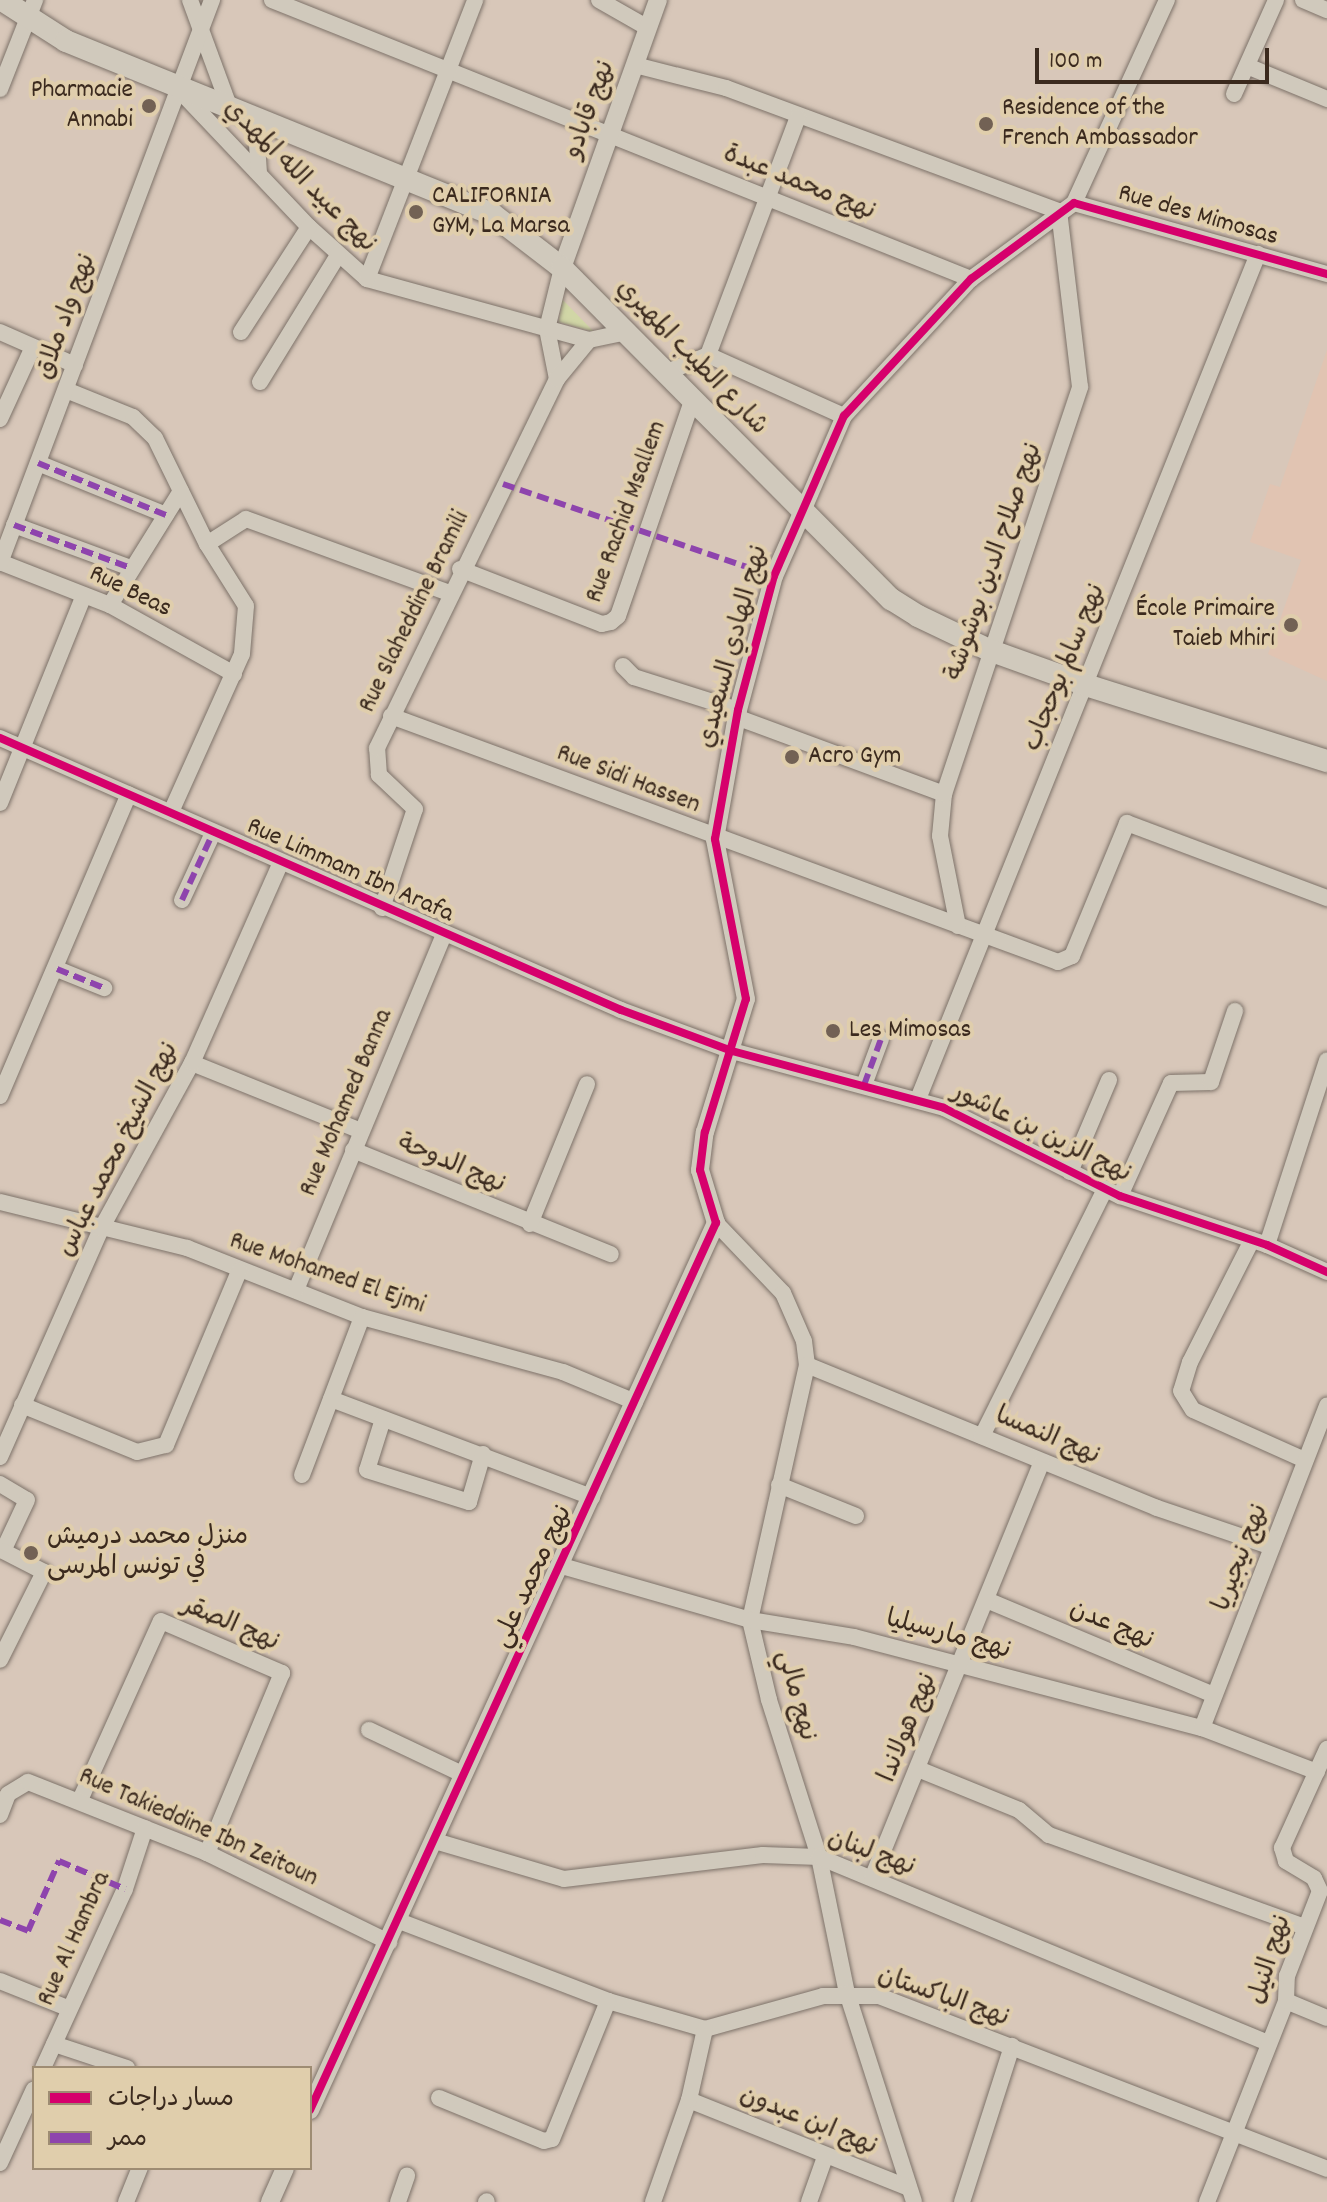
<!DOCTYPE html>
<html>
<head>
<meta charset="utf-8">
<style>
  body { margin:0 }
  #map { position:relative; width:1327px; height:2202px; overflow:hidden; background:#d8c7b9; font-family:Dekko,"Playpen Sans Arabic",sans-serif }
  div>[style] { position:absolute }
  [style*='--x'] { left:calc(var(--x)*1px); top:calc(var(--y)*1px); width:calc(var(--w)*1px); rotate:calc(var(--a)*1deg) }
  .built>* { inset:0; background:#e1c4b2 }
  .green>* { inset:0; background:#d1d6a6 }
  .roads { filter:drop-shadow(0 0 2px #7d7269) drop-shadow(0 0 2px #7d7269) }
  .minor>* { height:16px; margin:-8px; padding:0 8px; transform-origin:8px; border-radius:8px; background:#d0c9bc }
  .tertiary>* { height:18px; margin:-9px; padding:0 9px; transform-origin:9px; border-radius:9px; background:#d0c9bc }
  .secondary>* { height:22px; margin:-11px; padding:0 11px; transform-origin:11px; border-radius:11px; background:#d0c9bc }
  .quiet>* { height:6px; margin-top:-3px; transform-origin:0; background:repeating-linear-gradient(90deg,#8e44ad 0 12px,transparent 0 18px) }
  .cycleway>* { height:8px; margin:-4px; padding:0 4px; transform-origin:4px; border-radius:4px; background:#d6006c }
  .dots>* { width:22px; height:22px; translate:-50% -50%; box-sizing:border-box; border:4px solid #e0ceac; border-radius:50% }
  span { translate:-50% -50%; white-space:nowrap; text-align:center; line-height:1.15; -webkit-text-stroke:8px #e0ceac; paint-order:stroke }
  .poi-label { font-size:26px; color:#3b2a1e }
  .right { translate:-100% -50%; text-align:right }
  .left { translate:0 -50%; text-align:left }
  .street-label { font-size:26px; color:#3b2a1e }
  .legend { position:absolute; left:32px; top:2066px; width:280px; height:104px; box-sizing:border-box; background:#e0ceac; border:2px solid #9e8c73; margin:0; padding:10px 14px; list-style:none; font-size:24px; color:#3b2a1e }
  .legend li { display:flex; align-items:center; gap:16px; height:40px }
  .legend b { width:40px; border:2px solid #9e8c73 }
  .scale { position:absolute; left:1035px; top:48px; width:234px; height:36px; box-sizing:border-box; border:4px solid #3b2a1e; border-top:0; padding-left:10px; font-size:24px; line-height:28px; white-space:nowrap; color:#3b2a1e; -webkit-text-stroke:6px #e0ceac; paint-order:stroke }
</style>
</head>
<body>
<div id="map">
  <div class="built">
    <div style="clip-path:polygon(1327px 350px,1327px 681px,1268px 654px,1301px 560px,1250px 542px,1270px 484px,1280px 487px)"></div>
  </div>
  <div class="green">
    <div style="clip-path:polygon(562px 299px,594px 332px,559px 322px)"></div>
  </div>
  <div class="roads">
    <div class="minor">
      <div style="--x:190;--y:0;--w:116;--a:69.8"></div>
      <div style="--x:272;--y:0;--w:753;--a:21.76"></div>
      <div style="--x:599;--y:0;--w:56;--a:29.7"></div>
      <div style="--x:1303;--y:0;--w:26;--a:23"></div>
      <div style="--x:635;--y:65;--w:94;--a:14.2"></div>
      <div style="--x:726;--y:88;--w:355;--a:20.3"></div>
      <div style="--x:1247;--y:66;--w:87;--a:22.4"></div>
      <div style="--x:0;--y:89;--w:96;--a:-68.5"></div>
      <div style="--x:180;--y:91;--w:187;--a:46.5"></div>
      <div style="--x:309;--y:227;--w:78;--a:41.9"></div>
      <div style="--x:367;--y:279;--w:230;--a:15.4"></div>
      <div style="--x:589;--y:340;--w:39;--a:-12"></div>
      <div style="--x:1234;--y:94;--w:103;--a:-65.9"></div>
      <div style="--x:259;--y:173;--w:30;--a:-94"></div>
      <div style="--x:257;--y:143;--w:22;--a:-54"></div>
      <div style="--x:1074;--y:203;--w:223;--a:-65.4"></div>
      <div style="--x:367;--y:279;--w:299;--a:-68.8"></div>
      <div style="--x:0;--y:332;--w:82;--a:23.7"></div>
      <div style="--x:241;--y:332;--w:125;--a:-57.1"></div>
      <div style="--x:708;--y:355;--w:149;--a:24.2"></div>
      <div style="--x:665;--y:373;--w:47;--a:-22.7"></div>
      <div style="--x:708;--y:355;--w:254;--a:-69.3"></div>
      <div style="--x:557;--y:379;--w:51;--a:-101.3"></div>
      <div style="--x:547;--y:329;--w:63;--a:-76.2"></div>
      <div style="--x:260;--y:382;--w:149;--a:-58.4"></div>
      <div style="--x:66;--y:390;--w:72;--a:21.9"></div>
      <div style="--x:133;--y:417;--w:30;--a:44"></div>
      <div style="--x:155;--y:438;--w:118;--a:63.9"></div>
      <div style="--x:207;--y:544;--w:73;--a:57.8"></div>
      <div style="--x:246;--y:606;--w:48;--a:94.8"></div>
      <div style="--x:242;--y:654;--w:173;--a:114.2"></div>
      <div style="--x:0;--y:419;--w:79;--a:-65.4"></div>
      <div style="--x:38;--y:463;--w:138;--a:22.1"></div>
      <div style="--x:803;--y:511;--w:103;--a:-66.7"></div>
      <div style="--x:844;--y:416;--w:187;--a:-47.2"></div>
      <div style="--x:971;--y:279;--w:128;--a:-36.4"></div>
      <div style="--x:1074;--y:203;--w:263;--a:15.7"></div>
      <div style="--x:14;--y:525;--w:125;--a:20.2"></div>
      <div style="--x:207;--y:544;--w:46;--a:-32.7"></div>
      <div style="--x:246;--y:519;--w:216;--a:20"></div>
      <div style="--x:0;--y:562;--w:118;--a:21.4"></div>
      <div style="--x:110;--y:605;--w:142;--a:29.1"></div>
      <div style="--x:0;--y:563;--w:602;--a:-69.37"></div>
      <div style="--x:460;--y:569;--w:152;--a:21.2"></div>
      <div style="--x:602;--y:624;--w:9;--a:-13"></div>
      <div style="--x:611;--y:622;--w:9;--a:-41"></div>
      <div style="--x:618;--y:616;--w:227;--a:-71"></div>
      <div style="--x:110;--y:605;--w:134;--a:-58.1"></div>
      <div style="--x:623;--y:666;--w:16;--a:45"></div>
      <div style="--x:634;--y:677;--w:109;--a:17.6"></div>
      <div style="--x:391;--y:716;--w:711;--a:20.24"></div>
      <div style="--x:1058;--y:962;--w:15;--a:-23"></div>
      <div style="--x:1072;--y:956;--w:144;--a:-67.5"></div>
      <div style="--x:1127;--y:823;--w:214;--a:20.6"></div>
      <div style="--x:736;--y:717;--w:222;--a:20.3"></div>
      <div style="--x:0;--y:738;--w:678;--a:23.65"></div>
      <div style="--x:621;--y:1010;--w:118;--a:20.3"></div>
      <div style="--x:732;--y:1051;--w:220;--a:15"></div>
      <div style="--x:944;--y:1108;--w:197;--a:26.6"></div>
      <div style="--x:1120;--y:1196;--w:155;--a:18.4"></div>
      <div style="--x:1267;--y:1245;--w:66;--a:24.2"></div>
      <div style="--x:0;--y:803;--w:224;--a:-68"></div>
      <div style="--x:182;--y:900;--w:74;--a:-65.2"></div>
      <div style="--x:382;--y:908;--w:104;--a:-71.6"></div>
      <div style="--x:415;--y:809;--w:50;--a:-136.6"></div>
      <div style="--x:379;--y:775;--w:27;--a:-94"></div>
      <div style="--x:377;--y:748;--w:411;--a:-64"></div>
      <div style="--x:557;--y:379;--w:50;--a:-50.6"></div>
      <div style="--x:958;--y:926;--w:92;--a:-101.3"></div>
      <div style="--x:940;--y:836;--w:42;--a:-84.6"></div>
      <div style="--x:944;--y:794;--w:429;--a:-71.5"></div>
      <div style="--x:1080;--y:387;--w:177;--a:-96.8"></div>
      <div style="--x:57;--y:969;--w:51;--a:22"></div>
      <div style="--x:192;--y:1063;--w:182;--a:21.9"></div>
      <div style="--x:864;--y:1085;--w:49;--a:-69.7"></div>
      <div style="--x:0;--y:1096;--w:328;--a:-66.9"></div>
      <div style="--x:918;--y:1099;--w:911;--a:-68.08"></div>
      <div style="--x:353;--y:1150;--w:278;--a:22"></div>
      <div style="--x:1070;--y:1172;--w:100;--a:-67"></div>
      <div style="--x:1120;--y:1196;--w:124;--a:-65.7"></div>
      <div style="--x:1171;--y:1083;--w:40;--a:-1.4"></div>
      <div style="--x:1211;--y:1082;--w:75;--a:-71.3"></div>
      <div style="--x:0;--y:1202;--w:193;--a:13.8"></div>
      <div style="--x:187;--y:1248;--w:188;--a:21.5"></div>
      <div style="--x:362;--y:1317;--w:208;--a:15.3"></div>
      <div style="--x:563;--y:1372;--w:78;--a:22.6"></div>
      <div style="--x:716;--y:1223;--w:97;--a:46.3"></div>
      <div style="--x:783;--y:1293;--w:52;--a:66.4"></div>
      <div style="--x:804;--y:1341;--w:24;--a:83"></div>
      <div style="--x:807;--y:1365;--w:261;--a:102.6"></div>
      <div style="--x:750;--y:1620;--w:82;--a:76.6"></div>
      <div style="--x:769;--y:1700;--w:165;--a:72.3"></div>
      <div style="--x:819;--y:1857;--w:139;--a:78.4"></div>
      <div style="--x:847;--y:1993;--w:219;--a:72.2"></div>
      <div style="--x:530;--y:1224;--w:151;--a:-67.8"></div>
      <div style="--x:1252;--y:1240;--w:137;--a:116.9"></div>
      <div style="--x:1190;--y:1362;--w:30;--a:107"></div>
      <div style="--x:1181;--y:1391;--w:22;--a:58"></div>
      <div style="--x:1193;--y:1410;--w:123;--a:24.1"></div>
      <div style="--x:1267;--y:1245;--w:194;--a:-72"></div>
      <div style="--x:296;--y:1290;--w:386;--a:-67.4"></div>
      <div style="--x:807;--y:1365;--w:378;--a:22.2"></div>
      <div style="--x:1157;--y:1508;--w:121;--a:18.7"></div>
      <div style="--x:331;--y:1399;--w:279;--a:20.6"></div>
      <div style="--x:22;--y:1405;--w:124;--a:22.2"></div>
      <div style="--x:137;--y:1452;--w:30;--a:-14"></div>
      <div style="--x:166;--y:1445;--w:189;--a:-67.2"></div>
      <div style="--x:383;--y:1419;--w:53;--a:107.4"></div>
      <div style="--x:367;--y:1470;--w:107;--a:17.4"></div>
      <div style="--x:469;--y:1502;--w:50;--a:-73.7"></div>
      <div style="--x:982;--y:1436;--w:276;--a:-63.5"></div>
      <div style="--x:0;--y:1457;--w:249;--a:-66.1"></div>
      <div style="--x:101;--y:1229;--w:189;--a:-61.3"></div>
      <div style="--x:192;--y:1063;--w:218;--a:-66.1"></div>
      <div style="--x:302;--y:1475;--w:169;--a:-69.2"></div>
      <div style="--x:0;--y:1484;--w:31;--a:31"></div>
      <div style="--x:27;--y:1500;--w:56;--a:115.2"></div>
      <div style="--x:3;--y:1551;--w:46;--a:27.1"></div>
      <div style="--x:44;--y:1572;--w:98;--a:116.6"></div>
      <div style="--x:779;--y:1485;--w:83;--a:21.9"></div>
      <div style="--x:562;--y:1566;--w:196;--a:16"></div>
      <div style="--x:750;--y:1620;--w:105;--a:9.3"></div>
      <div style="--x:854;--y:1637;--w:360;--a:14.7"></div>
      <div style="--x:1202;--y:1728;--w:123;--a:20.9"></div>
      <div style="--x:989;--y:1601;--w:244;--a:22.7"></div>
      <div style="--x:1202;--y:1728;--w:346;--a:-68.8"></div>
      <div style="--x:369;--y:1730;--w:105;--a:25.3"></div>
      <div style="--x:918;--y:1769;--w:109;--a:22.1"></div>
      <div style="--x:1019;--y:1810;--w:39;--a:40"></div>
      <div style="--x:1049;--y:1835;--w:272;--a:19.8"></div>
      <div style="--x:80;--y:1800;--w:196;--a:-65.7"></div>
      <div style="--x:161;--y:1621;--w:132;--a:23.3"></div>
      <div style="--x:282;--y:1673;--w:195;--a:112.6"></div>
      <div style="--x:0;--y:1815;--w:22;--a:-69"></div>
      <div style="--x:8;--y:1794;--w:23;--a:-31"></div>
      <div style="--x:28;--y:1782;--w:193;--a:21.6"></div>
      <div style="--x:207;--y:1853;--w:203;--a:26.1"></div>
      <div style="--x:435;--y:1841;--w:134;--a:16.4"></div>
      <div style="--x:564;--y:1879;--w:200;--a:-6.9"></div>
      <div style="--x:763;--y:1855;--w:56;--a:2"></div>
      <div style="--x:819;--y:1857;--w:485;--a:22.5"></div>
      <div style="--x:872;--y:1878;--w:449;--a:-67.8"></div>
      <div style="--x:399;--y:1921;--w:224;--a:20.9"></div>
      <div style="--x:608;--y:2001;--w:101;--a:16.1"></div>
      <div style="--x:705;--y:2029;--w:123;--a:-15.6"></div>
      <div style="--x:823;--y:1996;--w:56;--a:0"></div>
      <div style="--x:879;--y:1996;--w:480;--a:21.1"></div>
      <div style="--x:0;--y:1981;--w:75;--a:21.8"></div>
      <div style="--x:1286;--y:2001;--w:44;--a:22.5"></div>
      <div style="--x:54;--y:2044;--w:77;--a:18.2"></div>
      <div style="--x:43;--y:2068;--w:197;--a:-65.4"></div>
      <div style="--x:125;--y:1889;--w:64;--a:-71.8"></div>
      <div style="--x:439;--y:2098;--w:113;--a:22.3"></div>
      <div style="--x:544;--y:2141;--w:8;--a:-14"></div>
      <div style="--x:552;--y:2139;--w:149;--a:-67.9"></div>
      <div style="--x:689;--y:2100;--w:237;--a:21.8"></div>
      <div style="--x:0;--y:2163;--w:81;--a:-65.3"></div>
      <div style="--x:126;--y:2202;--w:37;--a:-68"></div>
      <div style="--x:398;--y:2202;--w:28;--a:-71"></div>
      <div style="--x:486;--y:2202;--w:1;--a:-45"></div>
      <div style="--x:653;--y:2202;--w:108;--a:-70.6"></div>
      <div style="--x:689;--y:2100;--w:73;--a:-77.3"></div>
      <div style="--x:809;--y:2202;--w:48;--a:-70.4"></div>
      <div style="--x:962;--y:2202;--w:164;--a:-72.2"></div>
      <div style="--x:1207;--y:2202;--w:216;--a:-68.5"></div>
      <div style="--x:1286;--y:2001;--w:25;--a:-88"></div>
      <div style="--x:1287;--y:1976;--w:91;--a:-68.8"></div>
      <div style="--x:1320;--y:1891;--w:14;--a:-115"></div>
      <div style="--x:1314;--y:1878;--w:33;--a:-149"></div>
      <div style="--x:1286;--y:1861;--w:14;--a:-107"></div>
      <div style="--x:1282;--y:1848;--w:109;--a:-65.6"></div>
    </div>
    <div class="tertiary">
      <div style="--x:562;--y:268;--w:285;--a:-70.3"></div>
      <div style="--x:310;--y:2110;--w:976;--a:-65.41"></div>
      <div style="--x:716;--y:1223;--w:55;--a:-106.8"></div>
      <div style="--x:700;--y:1170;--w:38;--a:-83"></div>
      <div style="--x:705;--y:1132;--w:139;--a:-72.9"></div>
      <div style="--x:746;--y:999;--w:163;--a:-101"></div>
      <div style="--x:715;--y:839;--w:131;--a:-79.9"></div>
      <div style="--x:738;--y:710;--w:139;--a:-75"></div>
      <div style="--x:774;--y:576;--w:71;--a:-66"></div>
      <div style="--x:270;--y:2202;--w:37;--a:-66"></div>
    </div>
    <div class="secondary">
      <div style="--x:2;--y:0;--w:76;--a:32.6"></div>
      <div style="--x:66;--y:41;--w:460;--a:22.1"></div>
      <div style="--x:492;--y:214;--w:88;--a:37.6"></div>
      <div style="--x:562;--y:268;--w:467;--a:45.2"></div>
      <div style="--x:891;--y:599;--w:32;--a:32"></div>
      <div style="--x:918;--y:616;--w:79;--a:25.6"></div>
      <div style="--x:989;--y:650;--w:103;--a:19.8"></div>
      <div style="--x:1086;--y:685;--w:253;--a:17.5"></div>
    </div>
  </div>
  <div class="quiet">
    <div style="--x:38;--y:463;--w:138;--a:22.1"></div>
    <div style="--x:503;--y:484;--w:286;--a:18.8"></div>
    <div style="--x:14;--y:525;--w:125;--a:20.2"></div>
    <div style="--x:182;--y:900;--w:74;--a:-65.2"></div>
    <div style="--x:57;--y:969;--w:51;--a:22"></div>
    <div style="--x:864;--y:1085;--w:49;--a:-69.7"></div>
    <div style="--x:0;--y:1920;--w:30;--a:21"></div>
    <div style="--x:28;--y:1931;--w:77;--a:-66.1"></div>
    <div style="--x:59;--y:1861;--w:72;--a:23"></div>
  </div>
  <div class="cycleway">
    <div style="--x:0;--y:738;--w:678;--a:23.65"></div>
    <div style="--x:621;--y:1010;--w:118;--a:20.3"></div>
    <div style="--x:732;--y:1051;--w:220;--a:15"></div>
    <div style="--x:944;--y:1108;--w:197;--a:26.6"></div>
    <div style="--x:1120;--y:1196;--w:155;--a:18.4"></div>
    <div style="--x:1267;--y:1245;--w:66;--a:24.2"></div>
    <div style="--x:310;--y:2110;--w:976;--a:-65.41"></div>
    <div style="--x:716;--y:1223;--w:55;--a:-106.8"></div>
    <div style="--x:700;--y:1170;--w:38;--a:-83"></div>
    <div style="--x:705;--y:1132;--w:139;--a:-72.9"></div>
    <div style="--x:746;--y:999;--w:163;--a:-101"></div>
    <div style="--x:715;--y:839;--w:131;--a:-79.9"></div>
    <div style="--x:738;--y:710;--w:139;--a:-75"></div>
    <div style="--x:774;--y:576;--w:175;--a:-66.4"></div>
    <div style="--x:844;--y:416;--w:187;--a:-47.2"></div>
    <div style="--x:971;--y:279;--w:128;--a:-36.4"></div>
    <div style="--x:1074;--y:203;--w:263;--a:15.7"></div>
  </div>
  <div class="dots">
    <div style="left:149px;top:106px;background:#726154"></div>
    <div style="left:986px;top:124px;background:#726154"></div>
    <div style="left:416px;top:212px;background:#726154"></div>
    <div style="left:1291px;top:625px;background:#726154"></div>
    <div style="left:792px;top:757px;background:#726154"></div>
    <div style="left:833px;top:1031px;background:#726154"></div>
    <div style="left:31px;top:1553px;background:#726154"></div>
  </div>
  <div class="poi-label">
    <span class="right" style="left:133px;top:106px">Pharmacie<br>Annabi</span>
    <span class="left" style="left:1002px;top:124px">Residence of the<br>French Ambassador</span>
    <span class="left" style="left:432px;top:212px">CALIFORNIA<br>GYM, La Marsa</span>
    <span class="right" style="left:1275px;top:625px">École Primaire<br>Taieb Mhiri</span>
    <span class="left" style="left:808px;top:757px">Acro Gym</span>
    <span class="left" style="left:849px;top:1031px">Les Mimosas</span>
    <span class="left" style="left:47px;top:1553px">منزل محمد درميش<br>في تونس المرسى</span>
  </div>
  <div class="street-label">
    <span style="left:591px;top:110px;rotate:-70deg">نهج قابادو</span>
    <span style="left:299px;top:177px;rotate:45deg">نهج عبيد الله المهدي</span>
    <span style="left:799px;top:184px;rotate:22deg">نهج محمد عبدة</span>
    <span style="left:1198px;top:216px;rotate:16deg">Rue des Mimosas</span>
    <span style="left:67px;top:317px;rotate:-70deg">نهج واد ملاق</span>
    <span style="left:691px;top:358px;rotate:46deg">شارع الطيب المهيري</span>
    <span style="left:627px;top:512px;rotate:-70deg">Rue Rachid Msallem</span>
    <span style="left:995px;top:562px;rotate:-71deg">نهج صلاح الدين بوشوشة</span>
    <span style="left:130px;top:592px;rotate:26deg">Rue Beas</span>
    <span style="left:415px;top:612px;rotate:-64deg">Rue Slaheddine Bramili</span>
    <span style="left:734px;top:647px;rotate:-75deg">نهج الهادي السعيدي</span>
    <span style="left:1066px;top:668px;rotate:-68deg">نهج سالم بوحجاب</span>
    <span style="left:628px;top:780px;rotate:21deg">Rue Sidi Hassen</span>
    <span style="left:350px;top:871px;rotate:24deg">Rue Limmam Ibn Arafa</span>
    <span style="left:347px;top:1103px;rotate:-67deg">Rue Mohamed Banna</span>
    <span style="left:1041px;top:1134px;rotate:26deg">نهج الزين بن عاشور</span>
    <span style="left:119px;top:1150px;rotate:-63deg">نهج الشيخ محمد عباس</span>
    <span style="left:451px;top:1165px;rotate:23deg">نهج الدوحة</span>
    <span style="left:327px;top:1274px;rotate:19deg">Rue Mohamed El Ejmi</span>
    <span style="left:1047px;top:1437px;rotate:23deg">نهج النمسا</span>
    <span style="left:1242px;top:1558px;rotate:-69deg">نهج نيجيريا</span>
    <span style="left:534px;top:1577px;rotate:-65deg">نهج محمد علي</span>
    <span style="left:230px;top:1625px;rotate:23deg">نهج الصقر</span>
    <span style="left:1111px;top:1626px;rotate:23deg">نهج عدن</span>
    <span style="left:948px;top:1636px;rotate:15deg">نهج مارسيليا</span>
    <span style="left:795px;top:1696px;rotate:75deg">نهج مالي</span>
    <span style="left:909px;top:1728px;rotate:-68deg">نهج هولاندا</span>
    <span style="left:198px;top:1828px;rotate:24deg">Rue Takieddine Ibn Zeitoun</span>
    <span style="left:871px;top:1854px;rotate:20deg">نهج لبنان</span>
    <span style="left:75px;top:1939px;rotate:-66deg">Rue Al Hambra</span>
    <span style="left:1271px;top:1960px;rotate:-73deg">نهج النيل</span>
    <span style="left:943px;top:1998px;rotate:19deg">نهج الباكستان</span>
    <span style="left:808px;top:2122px;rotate:22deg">نهج ابن عبدون</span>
  </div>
  <ul class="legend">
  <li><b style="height:10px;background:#d6006c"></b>مسار دراجات</li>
  <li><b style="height:10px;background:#8e44ad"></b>ممر</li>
  </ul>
  <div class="scale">100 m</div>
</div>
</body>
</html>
